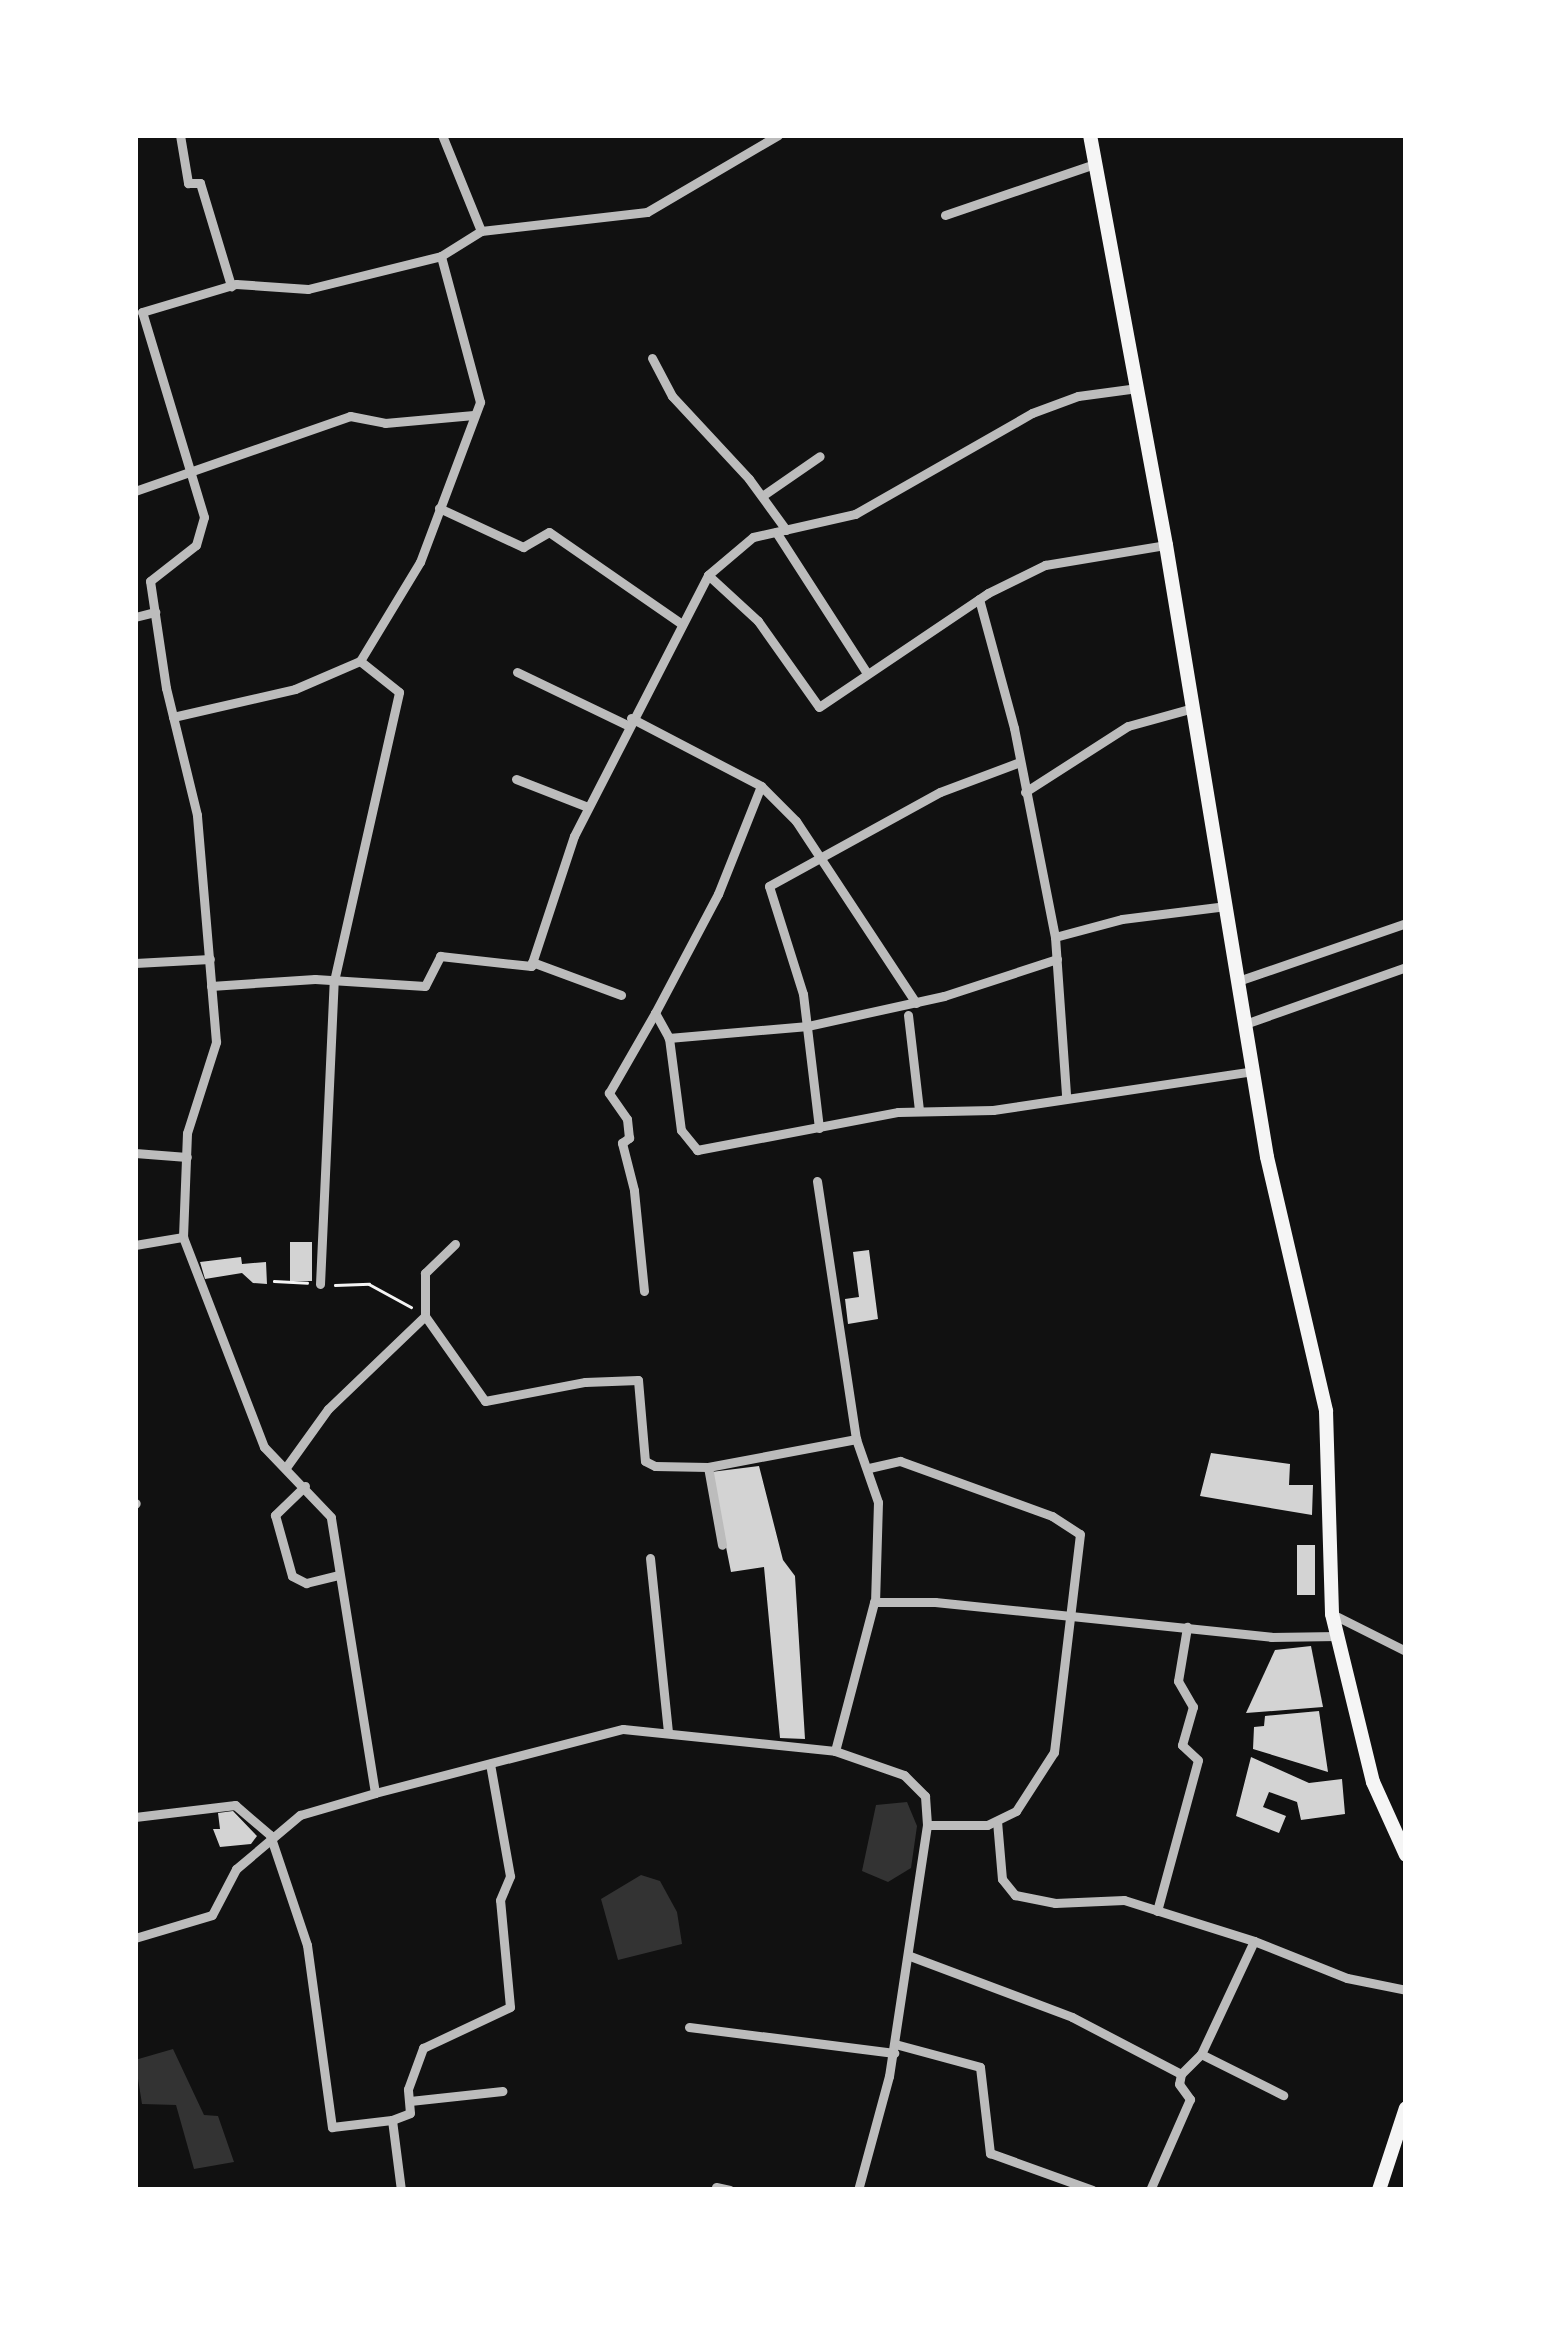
<!DOCTYPE html>
<html>
<head>
<meta charset="utf-8">
<style>
  body { margin:0 }
  #map { position:relative; width:1541px; height:2325px; overflow:hidden; background:#111; font-family:"Nunito Sans",sans-serif }
  div>[style] { position:absolute }
  [style*='--x'] { left:calc(var(--x)*1px); top:calc(var(--y)*1px); width:calc(var(--w)*1px); rotate:calc(var(--a)*1deg) }
  .water>* { inset:0; background:#333 }
  .building>* { inset:0; background:#d3d3d3; transform-origin:0 0 }
  .path>* { height:2.5px; margin:-1.25px; padding:0 1.25px; transform-origin:1.25px; border-radius:1.25px; background:#f5f5f5 }
  .minor>* { height:9px; margin:-4.5px; padding:0 4.5px; transform-origin:4.5px; border-radius:4.5px; background:#bcbcbc }
  .primary>* { height:14px; margin:-7px; padding:0 7px; transform-origin:7px; border-radius:7px; background:#f5f5f5 }
  span { translate:-50% -50%; white-space:nowrap; text-align:center; line-height:1.15; -webkit-text-stroke:10px #fff; paint-order:stroke }
  .frame { position:absolute; inset:0; border:138px solid #fff; pointer-events:none }
</style>
</head>
<body>
<div id="map">
  <div class="water">
    <div style="clip-path:polygon(907px 1802px,917px 1826px,911px 1868px,888px 1882px,862px 1871px,876px 1805px)"></div>
    <div style="clip-path:polygon(641px 1875px,660px 1881px,677px 1912px,682px 1944px,618px 1960px,601px 1899px)"></div>
    <div style="clip-path:polygon(173px 2049px,204px 2115px,218px 2116px,234px 2162px,194px 2169px,176px 2105px,142px 2104px,135px 2060px)"></div>
  </div>
  <div class="building">
    <div style="left:290px;top:1242px;width:22px;height:39px"></div>
    <div style="clip-path:polygon(869px 1250px,878px 1319px,848px 1324px,845px 1299px,859px 1297px,853px 1252px)"></div>
    <div style="clip-path:polygon(241px 1257px,242px 1264px,266px 1262px,267px 1284px,253px 1283px,242px 1273px,205px 1279px,200px 1262px)"></div>
    <div style="clip-path:polygon(1211px 1453px,1290px 1464px,1289px 1485px,1313px 1485px,1312px 1515px,1200px 1496px)"></div>
    <div style="clip-path:polygon(759px 1466px,783px 1560px,795px 1576px,805px 1739px,780px 1738px,764px 1567px,731px 1572px,711px 1472px)"></div>
    <div style="left:1297px;top:1545px;width:18px;height:50px"></div>
    <div style="clip-path:polygon(1311px 1646px,1323px 1707px,1246px 1713px,1275px 1650px)"></div>
    <div style="clip-path:polygon(1319px 1711px,1328px 1772px,1253px 1749px,1254px 1727px,1264px 1726px,1265px 1716px)"></div>
    <div style="clip-path:polygon(1251px 1757px,1309px 1783px,1342px 1779px,1345px 1814px,1301px 1820px,1297px 1802px,1269px 1792px,1263px 1807px,1286px 1816px,1279px 1833px,1236px 1816px)"></div>
    <div style="clip-path:polygon(233px 1811px,257px 1836px,251px 1844px,220px 1847px,213px 1829px,220px 1829px,218px 1813px)"></div>
  </div>
  <div class="path">
    <div style="--x:274;--y:1281;--w:33;--a:3"></div>
    <div style="--x:335;--y:1285;--w:34;--a:-2"></div>
    <div style="--x:369;--y:1284;--w:48;--a:28.7"></div>
  </div>
  <div class="minor">
    <div style="--x:180;--y:135;--w:49;--a:80.5"></div>
    <div style="--x:188;--y:183;--w:12;--a:0"></div>
    <div style="--x:200;--y:183;--w:108;--a:73.2"></div>
    <div style="--x:945;--y:215;--w:158;--a:-18.8"></div>
    <div style="--x:481;--y:231;--w:167;--a:-6.5"></div>
    <div style="--x:647;--y:212;--w:152;--a:-30.4"></div>
    <div style="--x:652;--y:358;--w:43;--a:62.2"></div>
    <div style="--x:672;--y:396;--w:113;--a:47.1"></div>
    <div style="--x:749;--y:479;--w:63;--a:54"></div>
    <div style="--x:135;--y:491;--w:228;--a:-19.2"></div>
    <div style="--x:350;--y:416;--w:36;--a:11"></div>
    <div style="--x:385;--y:423;--w:89;--a:-5.1"></div>
    <div style="--x:762;--y:496;--w:70;--a:-34.6"></div>
    <div style="--x:439;--y:508;--w:93;--a:24.9"></div>
    <div style="--x:523;--y:547;--w:30;--a:-30"></div>
    <div style="--x:549;--y:532;--w:162;--a:34.7"></div>
    <div style="--x:776;--y:532;--w:168;--a:57.2"></div>
    <div style="--x:708;--y:575;--w:68;--a:42.6"></div>
    <div style="--x:758;--y:621;--w:105;--a:54.7"></div>
    <div style="--x:819;--y:707;--w:204;--a:-34"></div>
    <div style="--x:988;--y:593;--w:64;--a:-26.2"></div>
    <div style="--x:1045;--y:565;--w:123;--a:-9.4"></div>
    <div style="--x:979;--y:599;--w:134;--a:74.8"></div>
    <div style="--x:1014;--y:728;--w:213;--a:78.9"></div>
    <div style="--x:1055;--y:937;--w:159;--a:86"></div>
    <div style="--x:135;--y:617;--w:21;--a:-14"></div>
    <div style="--x:517;--y:672;--w:122;--a:25.7"></div>
    <div style="--x:173;--y:717;--w:125;--a:-12.9"></div>
    <div style="--x:295;--y:689;--w:71;--a:-23.3"></div>
    <div style="--x:360;--y:661;--w:116;--a:-58.8"></div>
    <div style="--x:420;--y:562;--w:171;--a:-69.4"></div>
    <div style="--x:480;--y:402;--w:151;--a:-105"></div>
    <div style="--x:631;--y:718;--w:147;--a:27.6"></div>
    <div style="--x:761;--y:786;--w:49;--a:45"></div>
    <div style="--x:796;--y:821;--w:218;--a:56.6"></div>
    <div style="--x:516;--y:779;--w:77;--a:21.3"></div>
    <div style="--x:1025;--y:792;--w:122;--a:-32.7"></div>
    <div style="--x:1128;--y:726;--w:67;--a:-15.5"></div>
    <div style="--x:1055;--y:937;--w:69;--a:-15"></div>
    <div style="--x:1122;--y:919;--w:105;--a:-7.1"></div>
    <div style="--x:1057;--y:959;--w:119;--a:161.9"></div>
    <div style="--x:944;--y:996;--w:139;--a:167.6"></div>
    <div style="--x:808;--y:1026;--w:140;--a:175.1"></div>
    <div style="--x:669;--y:1038;--w:93;--a:82.6"></div>
    <div style="--x:681;--y:1130;--w:26;--a:51"></div>
    <div style="--x:697;--y:1150;--w:205;--a:-10.7"></div>
    <div style="--x:898;--y:1112;--w:95;--a:-1.2"></div>
    <div style="--x:993;--y:1110;--w:263;--a:-8.5"></div>
    <div style="--x:532;--y:962;--w:95;--a:20.3"></div>
    <div style="--x:135;--y:963;--w:75;--a:-3.1"></div>
    <div style="--x:1238;--y:981;--w:178;--a:-19"></div>
    <div style="--x:211;--y:986;--w:104;--a:-3.9"></div>
    <div style="--x:315;--y:979;--w:110;--a:3.6"></div>
    <div style="--x:425;--y:986;--w:34;--a:-63"></div>
    <div style="--x:440;--y:956;--w:92;--a:6.3"></div>
    <div style="--x:531;--y:966;--w:137;--a:-71.7"></div>
    <div style="--x:574;--y:836;--w:293;--a:-62.8"></div>
    <div style="--x:708;--y:575;--w:59;--a:-40.2"></div>
    <div style="--x:753;--y:537;--w:105;--a:-12.7"></div>
    <div style="--x:855;--y:514;--w:204;--a:-29.7"></div>
    <div style="--x:1032;--y:413;--w:49;--a:-20.3"></div>
    <div style="--x:1078;--y:396;--w:60;--a:-7.7"></div>
    <div style="--x:908;--y:1015;--w:96;--a:83.4"></div>
    <div style="--x:1245;--y:1024;--w:171;--a:-19.5"></div>
    <div style="--x:669;--y:1038;--w:29;--a:-119"></div>
    <div style="--x:655;--y:1013;--w:135;--a:-62.1"></div>
    <div style="--x:718;--y:894;--w:116;--a:-68.3"></div>
    <div style="--x:819;--y:1128;--w:135;--a:-96.8"></div>
    <div style="--x:803;--y:994;--w:113;--a:-107.5"></div>
    <div style="--x:769;--y:886;--w:195;--a:-28.8"></div>
    <div style="--x:940;--y:792;--w:85;--a:-20.6"></div>
    <div style="--x:135;--y:1153;--w:52;--a:4.4"></div>
    <div style="--x:817;--y:1181;--w:261;--a:81.4"></div>
    <div style="--x:856;--y:1439;--w:67;--a:70.8"></div>
    <div style="--x:878;--y:1502;--w:100;--a:91.7"></div>
    <div style="--x:455;--y:1244;--w:42;--a:136"></div>
    <div style="--x:425;--y:1273;--w:43;--a:90"></div>
    <div style="--x:425;--y:1316;--w:104;--a:54.8"></div>
    <div style="--x:485;--y:1401;--w:102;--a:-10.8"></div>
    <div style="--x:585;--y:1382;--w:53;--a:-2.2"></div>
    <div style="--x:638;--y:1380;--w:81;--a:85.1"></div>
    <div style="--x:645;--y:1461;--w:11;--a:27"></div>
    <div style="--x:655;--y:1466;--w:53;--a:1.1"></div>
    <div style="--x:708;--y:1467;--w:151;--a:-10.7"></div>
    <div style="--x:135;--y:1245;--w:49;--a:-9.5"></div>
    <div style="--x:320;--y:1284;--w:303;--a:-87.4"></div>
    <div style="--x:334;--y:981;--w:296;--a:-77.3"></div>
    <div style="--x:399;--y:692;--w:50;--a:-141.5"></div>
    <div style="--x:644;--y:1291;--w:101;--a:-95.7"></div>
    <div style="--x:634;--y:1190;--w:49;--a:-104.3"></div>
    <div style="--x:622;--y:1143;--w:9;--a:-36"></div>
    <div style="--x:629;--y:1138;--w:19;--a:-96"></div>
    <div style="--x:627;--y:1119;--w:32;--a:-125"></div>
    <div style="--x:609;--y:1093;--w:92;--a:-60.1"></div>
    <div style="--x:287;--y:1466;--w:70;--a:-54.3"></div>
    <div style="--x:328;--y:1409;--w:134;--a:-43.8"></div>
    <div style="--x:708;--y:1467;--w:79;--a:79.8"></div>
    <div style="--x:869;--y:1468;--w:32;--a:-13"></div>
    <div style="--x:900;--y:1461;--w:162;--a:19.9"></div>
    <div style="--x:1052;--y:1516;--w:33;--a:33"></div>
    <div style="--x:1080;--y:1534;--w:220;--a:96.8"></div>
    <div style="--x:1054;--y:1752;--w:70;--a:122.8"></div>
    <div style="--x:1016;--y:1811;--w:32;--a:154"></div>
    <div style="--x:987;--y:1825;--w:60;--a:180"></div>
    <div style="--x:305;--y:1486;--w:42;--a:136"></div>
    <div style="--x:275;--y:1515;--w:63;--a:74.4"></div>
    <div style="--x:292;--y:1576;--w:16;--a:27"></div>
    <div style="--x:306;--y:1583;--w:33;--a:-14"></div>
    <div style="--x:135;--y:1504;--w:1;--a:-45"></div>
    <div style="--x:650;--y:1558;--w:174;--a:84.1"></div>
    <div style="--x:1332;--y:1614;--w:83;--a:26.6"></div>
    <div style="--x:835;--y:1751;--w:73;--a:19.2"></div>
    <div style="--x:904;--y:1775;--w:30;--a:45"></div>
    <div style="--x:925;--y:1796;--w:29;--a:86"></div>
    <div style="--x:927;--y:1825;--w:254;--a:98.6"></div>
    <div style="--x:889;--y:2076;--w:118;--a:105.2"></div>
    <div style="--x:375;--y:1793;--w:279;--a:-99.1"></div>
    <div style="--x:331;--y:1517;--w:97;--a:-133.7"></div>
    <div style="--x:264;--y:1447;--w:225;--a:-111.1"></div>
    <div style="--x:183;--y:1237;--w:104;--a:-87.8"></div>
    <div style="--x:187;--y:1133;--w:96;--a:-72.3"></div>
    <div style="--x:216;--y:1042;--w:228;--a:-94.8"></div>
    <div style="--x:197;--y:815;--w:131;--a:-103.7"></div>
    <div style="--x:166;--y:688;--w:108;--a:-98.5"></div>
    <div style="--x:150;--y:581;--w:58;--a:-38"></div>
    <div style="--x:196;--y:545;--w:29;--a:-74"></div>
    <div style="--x:204;--y:517;--w:214;--a:-106.8"></div>
    <div style="--x:142;--y:312;--w:98;--a:-16.6"></div>
    <div style="--x:236;--y:284;--w:72;--a:4"></div>
    <div style="--x:308;--y:289;--w:137;--a:-13.9"></div>
    <div style="--x:441;--y:256;--w:47;--a:-32"></div>
    <div style="--x:481;--y:231;--w:104;--a:-112.1"></div>
    <div style="--x:135;--y:1817;--w:101;--a:-6.8"></div>
    <div style="--x:235;--y:1805;--w:46;--a:40.6"></div>
    <div style="--x:270;--y:1835;--w:116;--a:71.4"></div>
    <div style="--x:307;--y:1945;--w:184;--a:82.2"></div>
    <div style="--x:332;--y:2127;--w:60;--a:-6.7"></div>
    <div style="--x:392;--y:2120;--w:71;--a:82.7"></div>
    <div style="--x:997;--y:1821;--w:58;--a:85.1"></div>
    <div style="--x:1002;--y:1879;--w:21;--a:51"></div>
    <div style="--x:1015;--y:1895;--w:41;--a:11.3"></div>
    <div style="--x:1055;--y:1903;--w:69;--a:-2.5"></div>
    <div style="--x:1124;--y:1900;--w:136;--a:17.5"></div>
    <div style="--x:1254;--y:1941;--w:125;--a:115.1"></div>
    <div style="--x:1201;--y:2054;--w:92;--a:26.6"></div>
    <div style="--x:1157;--y:1911;--w:156;--a:-74.8"></div>
    <div style="--x:1198;--y:1760;--w:22;--a:-137"></div>
    <div style="--x:1182;--y:1745;--w:40;--a:-74"></div>
    <div style="--x:1193;--y:1707;--w:30;--a:-120"></div>
    <div style="--x:1178;--y:1681;--w:55;--a:-80.5"></div>
    <div style="--x:135;--y:1938;--w:80;--a:-16.6"></div>
    <div style="--x:212;--y:1915;--w:52;--a:-62.4"></div>
    <div style="--x:236;--y:1869;--w:84;--a:-40.2"></div>
    <div style="--x:300;--y:1815;--w:78;--a:-16.3"></div>
    <div style="--x:375;--y:1793;--w:256;--a:-14.5"></div>
    <div style="--x:623;--y:1729;--w:213;--a:5.9"></div>
    <div style="--x:835;--y:1751;--w:154;--a:-75.3"></div>
    <div style="--x:874;--y:1602;--w:61;--a:0"></div>
    <div style="--x:935;--y:1602;--w:338;--a:5.9"></div>
    <div style="--x:1271;--y:1637;--w:66;--a:-0.9"></div>
    <div style="--x:1254;--y:1941;--w:100;--a:21.7"></div>
    <div style="--x:1347;--y:1978;--w:60;--a:11.5"></div>
    <div style="--x:910;--y:1956;--w:173;--a:20.6"></div>
    <div style="--x:1072;--y:2017;--w:123;--a:27.6"></div>
    <div style="--x:1181;--y:2074;--w:10;--a:101"></div>
    <div style="--x:1179;--y:2084;--w:19;--a:54"></div>
    <div style="--x:1190;--y:2099;--w:99;--a:113.7"></div>
    <div style="--x:689;--y:2027;--w:207;--a:7.2"></div>
    <div style="--x:895;--y:2044;--w:88;--a:15.1"></div>
    <div style="--x:980;--y:2067;--w:87;--a:83.4"></div>
    <div style="--x:990;--y:2153;--w:109;--a:19.8"></div>
    <div style="--x:1181;--y:2074;--w:28;--a:-45"></div>
    <div style="--x:410;--y:2101;--w:93;--a:-6.2"></div>
    <div style="--x:392;--y:2120;--w:19;--a:-21"></div>
    <div style="--x:410;--y:2113;--w:24;--a:-95"></div>
    <div style="--x:408;--y:2089;--w:44;--a:-69.9"></div>
    <div style="--x:423;--y:2048;--w:96;--a:-25.2"></div>
    <div style="--x:510;--y:2007;--w:107;--a:-95.3"></div>
    <div style="--x:500;--y:1900;--w:26;--a:-67"></div>
    <div style="--x:510;--y:1876;--w:114;--a:-100.1"></div>
    <div style="--x:716;--y:2187;--w:14;--a:12"></div>
  </div>
  <div class="primary">
    <div style="--x:1090;--y:135;--w:417;--a:79.5"></div>
    <div style="--x:1166;--y:545;--w:620;--a:80.63"></div>
    <div style="--x:1267;--y:1157;--w:261;--a:76.9"></div>
    <div style="--x:1326;--y:1411;--w:203;--a:88.3"></div>
    <div style="--x:1332;--y:1614;--w:173;--a:76.3"></div>
    <div style="--x:1373;--y:1782;--w:80;--a:65.7"></div>
    <div style="--x:1379;--y:2190;--w:86;--a:-71.8"></div>
  </div>
  <div class="frame"></div>
</div>
</body>
</html>
